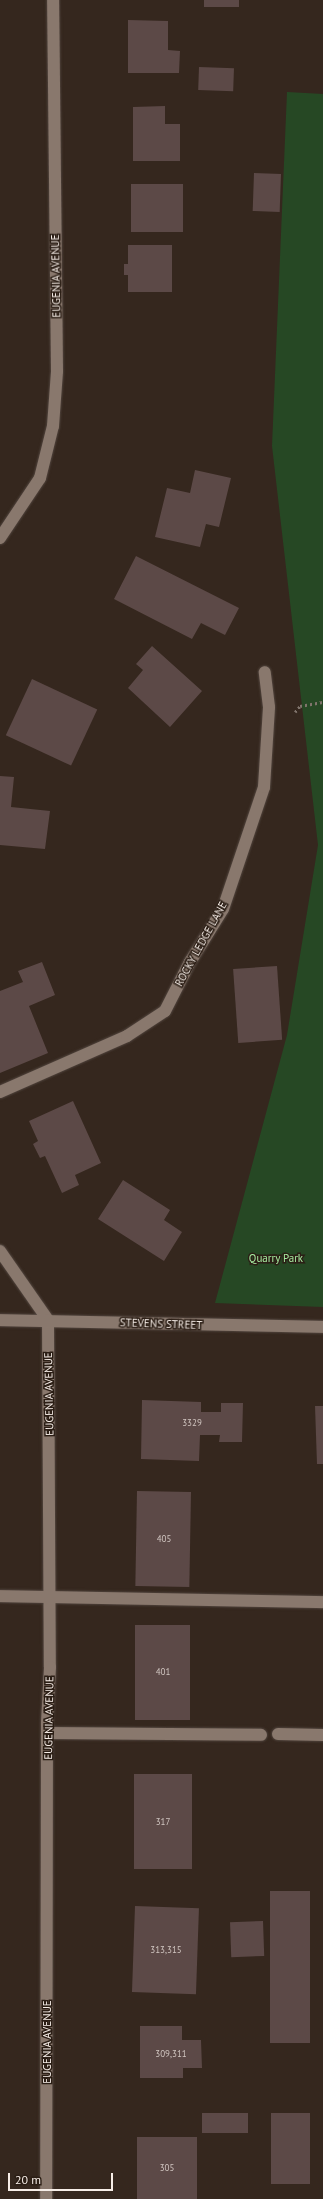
<!DOCTYPE html>
<html>
<head>
<meta charset="utf-8">
<style>
  body { margin:0 }
  #map { position:relative; width:323px; height:2199px; overflow:hidden; background:#35271e; font-family:"PT Sans",sans-serif }
  div>[style] { position:absolute }
  [style*='--x'] { left:calc(var(--x)*1px); top:calc(var(--y)*1px); width:calc(var(--w)*1px); rotate:calc(var(--a)*1deg) }
  .green>* { inset:0; background:#264824 }
  .building>* { inset:0; background:#5c4947; transform-origin:0 0 }
  .path>* { height:2.5px; margin-top:-1.25px; transform-origin:0; background:repeating-linear-gradient(90deg,#80746c 0 2px,transparent 0 5px) }
  .roads { filter:drop-shadow(0 0 1px #51453e) drop-shadow(0 0 1px #51453e) }
  .minor>* { height:12px; margin:-6px; padding:0 6px; transform-origin:6px; border-radius:6px; background:#89786d }
  span { translate:-50% -50%; white-space:nowrap; text-align:center; line-height:1.15; -webkit-text-stroke:3px #2b1e15; paint-order:stroke }
  .number-label { font-size:9px; color:#d0c5c0 }
  .number-label span { -webkit-text-stroke-width:0 }
  .street-label { font-size:11px; color:#f7eee8 }
  .park-label { font-size:11px; color:#a7eda1 }
  .scale { position:absolute; left:8px; top:2173px; width:105px; height:18px; box-sizing:border-box; border:2px solid #f7eee8; border-top:0; padding-left:5px; font-size:12px; line-height:14px; white-space:nowrap; color:#f7eee8; -webkit-text-stroke:3px #2b1e15; paint-order:stroke }
</style>
</head>
<body>
<div id="map">
  <div class="green">
    <div style="clip-path:polygon(287px 92px,323px 94px,323px 1307px,215px 1303px,287px 1035px,318px 845px,272px 446px)"></div>
  </div>
  <div class="building">
    <div style="left:204px;top:0;width:35px;height:7px"></div>
    <div style="clip-path:polygon(128px 20px,168px 21px,168px 50px,180px 51px,179px 73px,128px 73px)"></div>
    <div style="left:199px;top:67px;width:35px;height:23px;rotate:2deg"></div>
    <div style="clip-path:polygon(165px 106px,165px 124px,180px 124px,180px 161px,133px 161px,133px 107px)"></div>
    <div style="left:254px;top:173px;width:27px;height:38px;rotate:2deg"></div>
    <div style="left:183px;top:184px;width:48px;height:52px;rotate:90deg"></div>
    <div style="clip-path:polygon(128px 245px,172px 245px,172px 292px,128px 292px,128px 275px,124px 275px,124px 264px,128px 264px)"></div>
    <div style="clip-path:polygon(195px 470px,231px 478px,219px 527px,206px 524px,200px 547px,155px 537px,167px 488px,190px 493px)"></div>
    <div style="clip-path:polygon(136px 556px,239px 608px,225px 635px,201px 623px,192px 639px,114px 599px)"></div>
    <div style="clip-path:polygon(152px 646px,202px 691px,170px 727px,128px 688px,143px 670px,136px 664px)"></div>
    <div style="left:32px;top:679px;width:72px;height:62px;rotate:25deg"></div>
    <div style="clip-path:polygon(0 776px,14px 777px,11px 807px,50px 811px,45px 849px,0 845px)"></div>
    <div style="clip-path:polygon(42px 962px,55px 995px,29px 1006px,48px 1053px,0 1073px,0 991px,23px 982px,18px 971px)"></div>
    <div style="left:277px;top:966px;width:74px;height:44px;rotate:86deg"></div>
    <div style="clip-path:polygon(73px 1101px,101px 1163px,75px 1175px,79px 1185px,62px 1193px,45px 1156px,40px 1158px,33px 1144px,38px 1141px,29px 1121px)"></div>
    <div style="clip-path:polygon(123px 1180px,170px 1210px,164px 1220px,182px 1232px,164px 1261px,98px 1219px)"></div>
    <div style="clip-path:polygon(142px 1400px,201px 1402px,201px 1412px,221px 1412px,221px 1403px,243px 1403px,242px 1442px,219px 1442px,220px 1435px,200px 1435px,199px 1461px,141px 1459px)"></div>
    <div style="clip-path:polygon(315px 1406px,323px 1406px,323px 1464px,317px 1464px)"></div>
    <div style="left:137px;top:1491px;width:54px;height:95px;rotate:1deg"></div>
    <div style="left:135px;top:1625px;width:55px;height:95px"></div>
    <div style="left:134px;top:1774px;width:58px;height:95px"></div>
    <div style="left:270px;top:1891px;width:40px;height:152px"></div>
    <div style="left:135px;top:1906px;width:64px;height:86px;rotate:2deg"></div>
    <div style="left:263px;top:1921px;width:35px;height:33px;rotate:88deg"></div>
    <div style="clip-path:polygon(140px 2026px,182px 2026px,182px 2040px,201px 2040px,202px 2068px,183px 2068px,183px 2078px,140px 2078px)"></div>
    <div style="left:202px;top:2113px;width:46px;height:20px"></div>
    <div style="left:271px;top:2113px;width:39px;height:71px"></div>
    <div style="left:137px;top:2137px;width:60px;height:62px"></div>
  </div>
  <div class="path">
    <div style="--x:295;--y:712;--w:8;--a:-50"></div>
    <div style="--x:300;--y:706;--w:23;--a:-10"></div>
  </div>
  <div class="roads">
    <div class="minor">
      <div style="--x:0;--y:538;--w:72;--a:-56.3"></div>
      <div style="--x:40;--y:478;--w:54;--a:-76"></div>
      <div style="--x:53;--y:426;--w:55;--a:-85.8"></div>
      <div style="--x:57;--y:371;--w:371;--a:-90.6"></div>
      <div style="--x:0;--y:1092;--w:139;--a:-23.8"></div>
      <div style="--x:127;--y:1036;--w:45;--a:-33.3"></div>
      <div style="--x:165;--y:1011;--w:55;--a:-63"></div>
      <div style="--x:190;--y:962;--w:62;--a:-58.1"></div>
      <div style="--x:223;--y:909;--w:129;--a:-71.4"></div>
      <div style="--x:264;--y:787;--w:80;--a:-86.4"></div>
      <div style="--x:269;--y:707;--w:35;--a:-97"></div>
      <div style="--x:0;--y:1251;--w:84;--a:55.2"></div>
      <div style="--x:48;--y:1320;--w:347;--a:89.7"></div>
      <div style="--x:50;--y:1667;--w:56;--a:93.1"></div>
      <div style="--x:47;--y:1723;--w:476;--a:90.1"></div>
      <div style="--x:0;--y:1320;--w:323;--a:1.2"></div>
      <div style="--x:0;--y:1596;--w:323;--a:1.1"></div>
      <div style="--x:47;--y:1733;--w:214;--a:0.5"></div>
      <div style="--x:278;--y:1734;--w:45;--a:1.3"></div>
    </div>
  </div>
  <div class="number-label">
    <span style="left:192px;top:1423px">3329</span>
    <span style="left:164px;top:1539px">405</span>
    <span style="left:163px;top:1672px">401</span>
    <span style="left:163px;top:1822px">317</span>
    <span style="left:166px;top:1950px">313,315</span>
    <span style="left:171px;top:2054px">309,311</span>
    <span style="left:167px;top:2168px">305</span>
  </div>
  <div class="street-label">
    <span style="left:56px;top:276px;rotate:-91deg">EUGENIA AVENUE</span>
    <span style="left:201px;top:944px;rotate:-61deg">ROCKY LEDGE LANE</span>
    <span style="left:161px;top:1324px;rotate:2deg">STEVENS STREET</span>
    <span style="left:49px;top:1394px;rotate:-91deg">EUGENIA AVENUE</span>
    <span style="left:49px;top:1718px;rotate:-89deg">EUGENIA AVENUE</span>
    <span style="left:47px;top:2042px;rotate:-90deg">EUGENIA AVENUE</span>
  </div>
  <div class="park-label">
    <span style="left:276px;top:1258px">Quarry Park</span>
  </div>
  <div class="scale">20 m</div>
</div>
</body>
</html>
